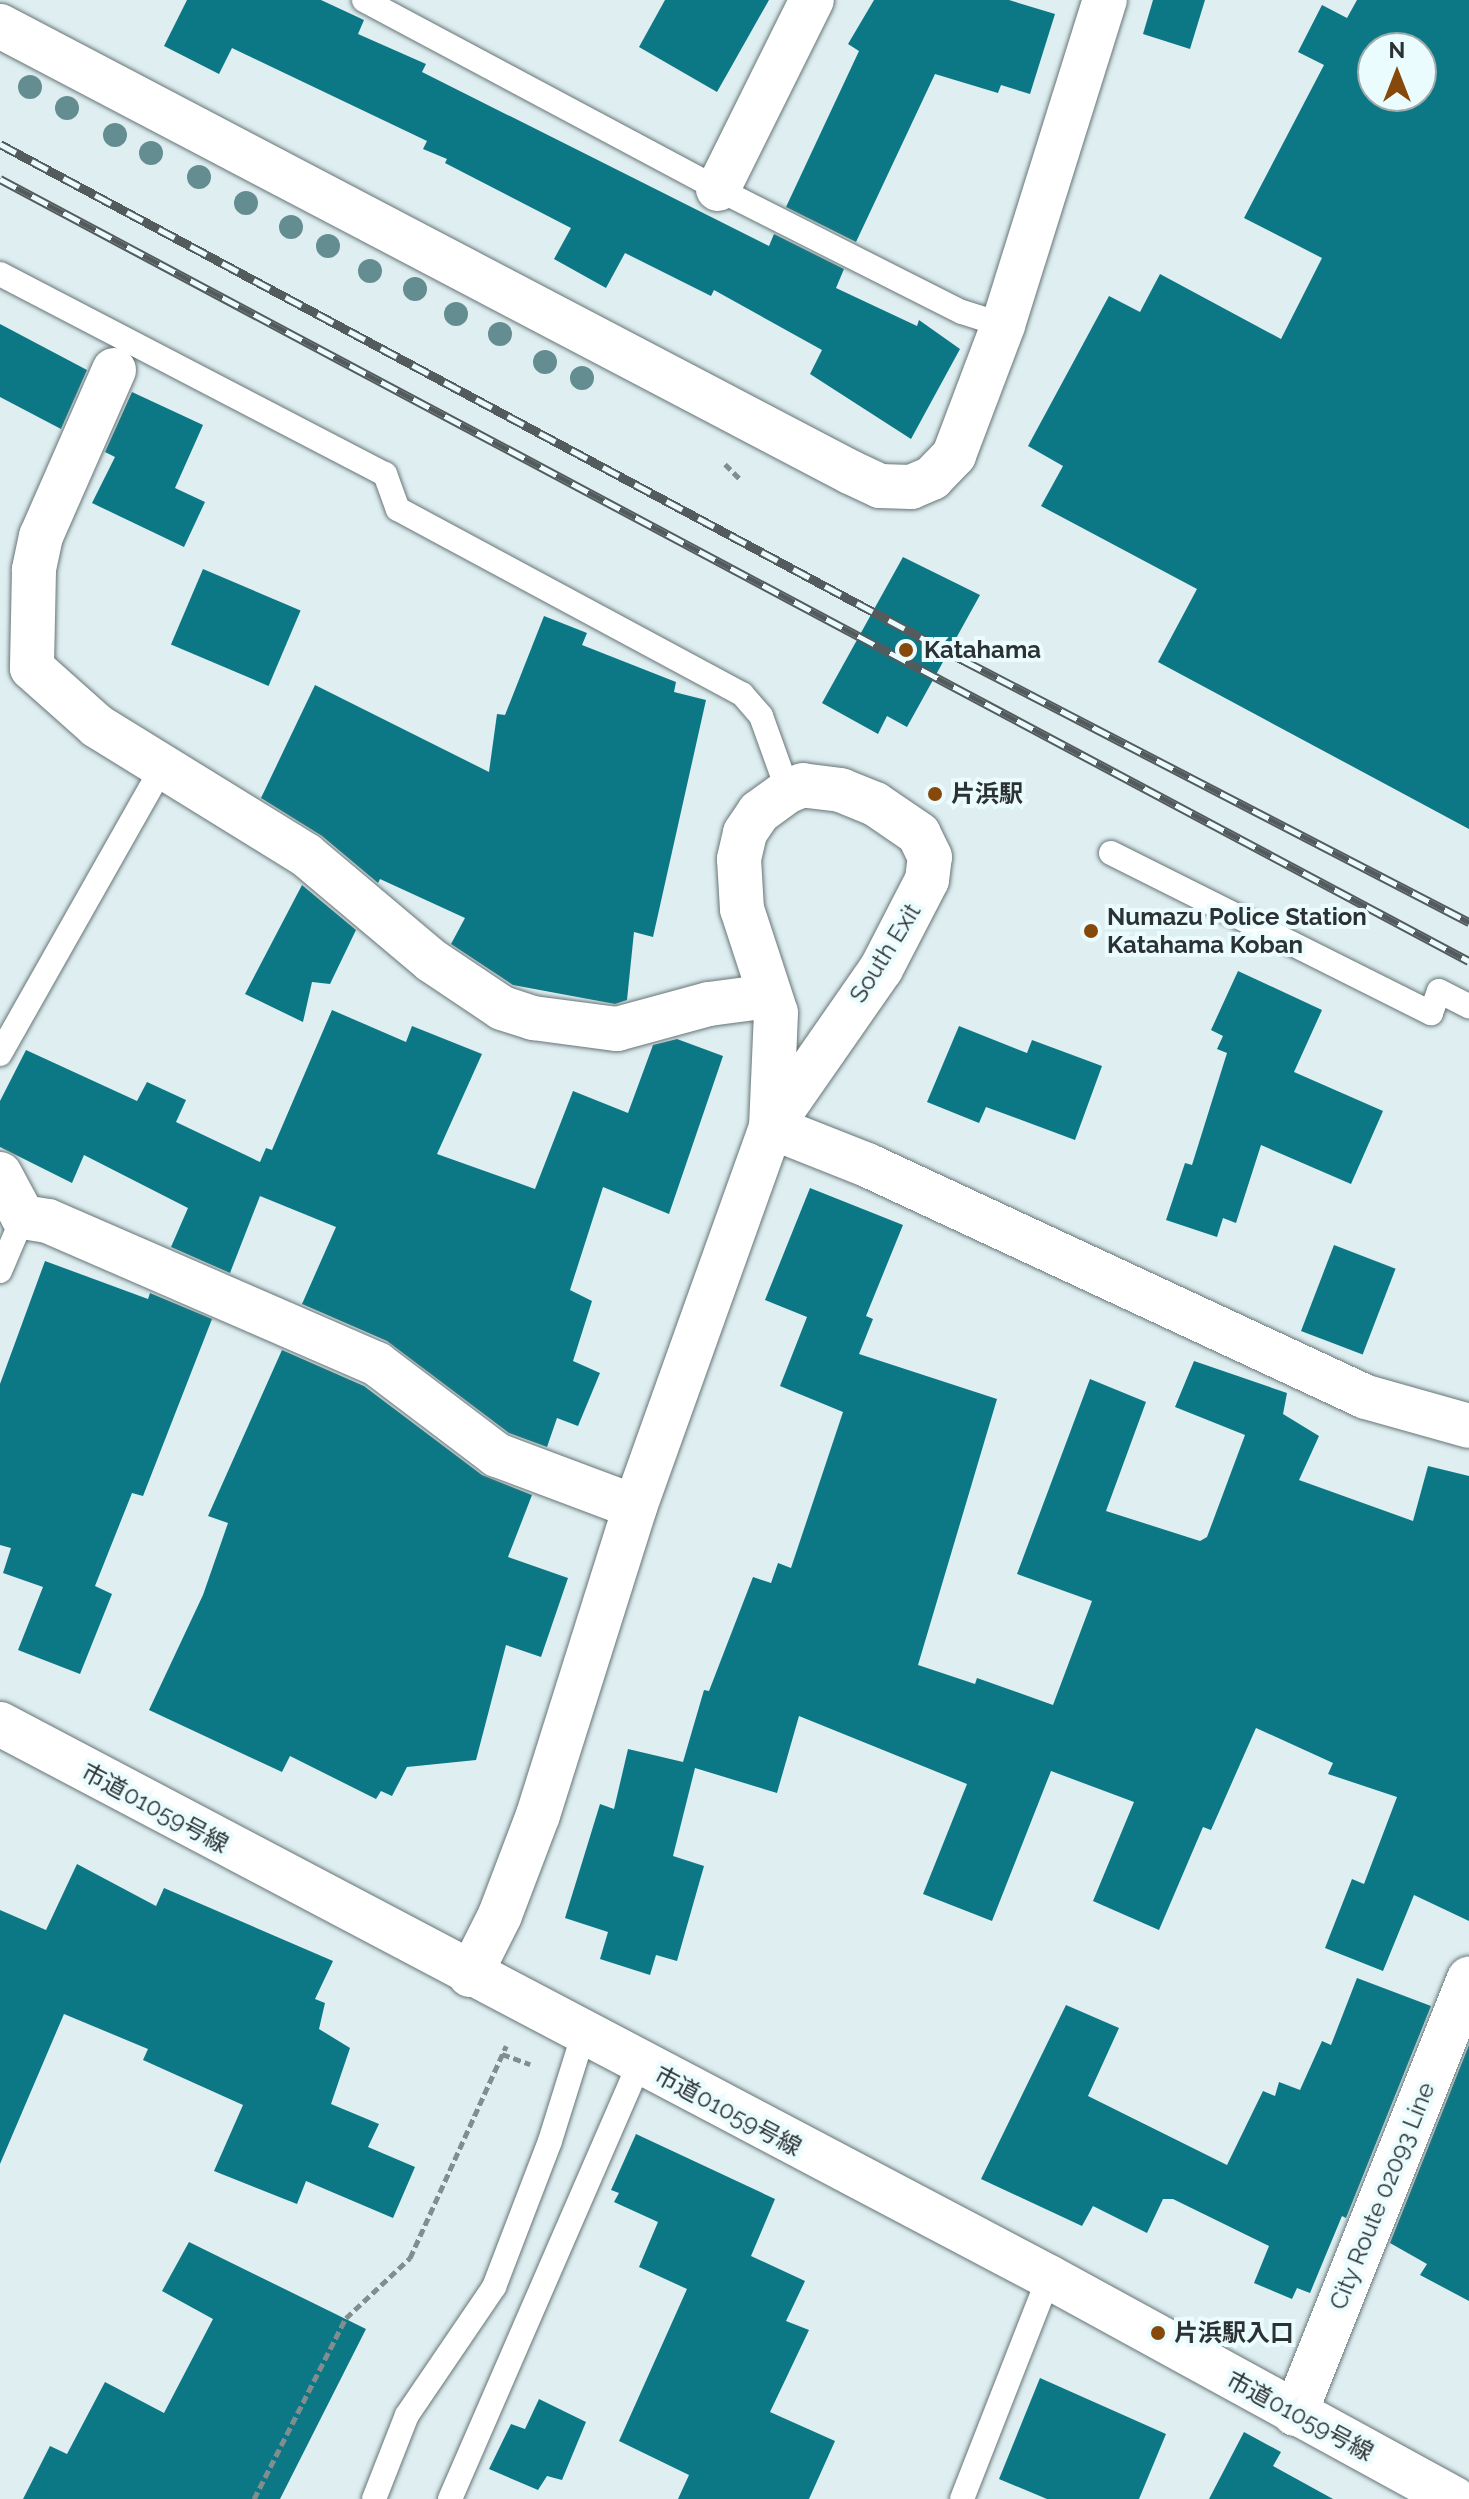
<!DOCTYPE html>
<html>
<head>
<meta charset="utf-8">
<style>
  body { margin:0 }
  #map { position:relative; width:1469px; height:2499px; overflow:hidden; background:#deeef1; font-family:Raleway,"Noto Sans JP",sans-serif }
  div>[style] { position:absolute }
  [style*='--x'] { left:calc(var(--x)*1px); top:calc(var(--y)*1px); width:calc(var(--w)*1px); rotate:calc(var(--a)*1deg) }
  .building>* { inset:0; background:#0d7885; transform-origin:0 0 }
  .path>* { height:5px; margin-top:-2.5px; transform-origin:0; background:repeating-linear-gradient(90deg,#828d8f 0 8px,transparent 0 12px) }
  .roads { filter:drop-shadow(0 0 2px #677577) drop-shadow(0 0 2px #677577) }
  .service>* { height:24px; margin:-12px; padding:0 12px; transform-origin:12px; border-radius:12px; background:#fff }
  .minor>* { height:44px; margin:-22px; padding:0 22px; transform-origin:22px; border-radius:22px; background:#fff }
  .tertiary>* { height:44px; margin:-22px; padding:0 22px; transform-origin:22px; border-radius:22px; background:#fff }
  .rail>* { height:9px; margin-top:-4.5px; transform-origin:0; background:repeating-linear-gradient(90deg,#ebfcfe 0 18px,#535b5d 0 36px); box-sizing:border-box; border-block:2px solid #535b5d }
  .trees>* { width:24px; height:24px; margin:-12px; border-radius:50%; background:#648d92 }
  .dots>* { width:22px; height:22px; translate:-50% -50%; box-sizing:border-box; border:4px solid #ebfcfe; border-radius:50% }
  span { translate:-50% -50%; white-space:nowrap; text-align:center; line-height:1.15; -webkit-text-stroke:8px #ebfcfe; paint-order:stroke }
  .poi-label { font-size:24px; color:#2c3233; font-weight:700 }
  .left { translate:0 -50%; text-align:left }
  .street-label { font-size:24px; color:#2c3233 }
  .north { position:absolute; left:1357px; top:32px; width:80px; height:80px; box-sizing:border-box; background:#ebfcfe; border:2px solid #9fabad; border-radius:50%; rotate:0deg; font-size:22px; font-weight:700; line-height:32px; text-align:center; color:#2c3233 }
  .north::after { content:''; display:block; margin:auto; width:28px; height:36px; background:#87490b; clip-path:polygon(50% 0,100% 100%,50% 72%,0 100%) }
</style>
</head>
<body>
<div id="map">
  <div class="building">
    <div style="clip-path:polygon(187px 0,321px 0,364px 20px,358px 34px,426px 64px,422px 72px,769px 246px,774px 234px,844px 269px,836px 288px,917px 326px,919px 320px,960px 349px,911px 439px,810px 374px,822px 350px,714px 290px,711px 296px,625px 253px,606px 288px,554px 259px,571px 228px,445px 163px,447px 159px,423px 149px,427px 141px,232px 48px,219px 74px,164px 46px)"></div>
    <div style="clip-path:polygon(665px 0,769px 0,717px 92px,639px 47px)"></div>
    <div style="clip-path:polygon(874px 0,1009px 0,1055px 14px,1030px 94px,1001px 85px,998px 93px,935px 74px,856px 242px,786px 207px,859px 51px,848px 44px)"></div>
    <div style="clip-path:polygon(1153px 0,1205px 0,1190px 49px,1143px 34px)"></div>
    <div style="clip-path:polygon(evenodd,1357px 0,1469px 0,1469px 829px,1158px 662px,1197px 589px,1041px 506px,1063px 466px,1028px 446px,1109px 296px,1140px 312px,1160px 274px,1281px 339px,1322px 258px,1244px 218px,1324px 65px,1298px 52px,1322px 5px,1347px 18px,1357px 0,1373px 48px,1421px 48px,1421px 96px,1373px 96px,1373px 48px)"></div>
    <div style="clip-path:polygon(0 324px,87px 370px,61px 429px,0 397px)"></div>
    <div style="clip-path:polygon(132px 392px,203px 425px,175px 488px,205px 502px,184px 547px,92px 503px,115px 457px,105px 452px)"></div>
    <div style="clip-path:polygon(903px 557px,980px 595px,907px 727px,887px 716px,878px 734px,822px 703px)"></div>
    <div style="left:203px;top:569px;width:106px;height:82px;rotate:23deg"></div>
    <div style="clip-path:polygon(544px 616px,587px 633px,582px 645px,676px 682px,674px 692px,706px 700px,653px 937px,634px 932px,627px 1000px,615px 1004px,513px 985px,451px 944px,465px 918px,380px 879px,378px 883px,322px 836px,261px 798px,315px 685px,489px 772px,497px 714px,505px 715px)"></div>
    <div style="clip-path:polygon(302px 885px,356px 930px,330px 984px,312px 982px,303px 1022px,245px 994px)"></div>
    <div style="clip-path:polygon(1238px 971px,1322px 1010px,1294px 1072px,1383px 1111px,1351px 1184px,1261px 1145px,1236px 1223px,1223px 1218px,1217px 1237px,1166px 1220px,1185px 1163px,1192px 1165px,1227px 1053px,1217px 1049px,1223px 1036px,1211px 1030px)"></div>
    <div style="clip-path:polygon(332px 1010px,406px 1042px,412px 1026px,482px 1054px,437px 1154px,535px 1189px,573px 1091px,628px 1113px,653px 1045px,677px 1039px,723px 1056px,669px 1214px,603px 1187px,570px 1290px,592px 1301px,573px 1361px,600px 1373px,578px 1426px,557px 1418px,547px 1447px,509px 1433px,387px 1341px,302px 1304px,336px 1227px,260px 1196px,230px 1273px,171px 1247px,188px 1208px,84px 1155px,72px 1183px,0 1147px,0 1101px,26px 1050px,137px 1101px,147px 1082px,186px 1100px,176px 1122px,260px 1162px,266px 1148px,272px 1150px)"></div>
    <div style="clip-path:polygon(959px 1026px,1027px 1053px,1032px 1040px,1102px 1066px,1075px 1140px,986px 1107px,979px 1123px,927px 1102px)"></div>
    <div style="clip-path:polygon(810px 1188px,903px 1225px,866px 1316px,873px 1319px,859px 1354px,997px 1399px,918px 1665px,975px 1684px,977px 1678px,1053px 1705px,1092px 1601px,1017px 1574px,1090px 1379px,1146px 1402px,1106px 1511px,1200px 1541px,1207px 1537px,1245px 1435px,1175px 1407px,1194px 1361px,1287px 1393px,1283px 1414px,1319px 1436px,1299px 1480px,1413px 1521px,1428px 1466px,1469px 1476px,1469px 1921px,1414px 1895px,1383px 1971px,1325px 1948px,1352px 1879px,1364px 1884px,1397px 1797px,1328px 1774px,1333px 1763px,1256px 1728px,1211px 1830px,1203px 1827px,1159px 1930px,1093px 1901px,1134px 1802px,1051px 1771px,992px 1921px,923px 1894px,967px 1784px,799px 1716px,777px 1793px,695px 1768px,673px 1856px,704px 1866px,677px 1961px,656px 1955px,650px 1975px,600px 1959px,608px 1932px,565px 1918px,600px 1804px,614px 1809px,628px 1749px,683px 1762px,704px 1690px,709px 1691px,753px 1577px,771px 1583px,778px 1563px,791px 1568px,843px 1412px,780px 1386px,807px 1317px,765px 1300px)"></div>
    <div style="left:1334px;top:1245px;width:66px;height:92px;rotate:21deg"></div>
    <div style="clip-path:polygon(45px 1261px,148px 1299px,150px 1293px,212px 1319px,143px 1496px,132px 1493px,95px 1586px,112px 1594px,80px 1674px,18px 1650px,43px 1587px,3px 1573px,11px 1548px,0 1545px,0 1384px)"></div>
    <div style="clip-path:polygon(282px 1350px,364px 1386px,482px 1475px,532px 1495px,508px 1557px,568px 1578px,541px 1657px,506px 1645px,476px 1760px,407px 1767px,392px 1796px,381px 1791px,376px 1799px,290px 1756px,282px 1772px,149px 1710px,203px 1595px,228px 1523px,208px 1516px)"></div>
    <div style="clip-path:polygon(77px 1864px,156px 1906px,164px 1888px,333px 1961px,315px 1999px,325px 2003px,319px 2029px,350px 2048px,331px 2104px,379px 2124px,368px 2147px,415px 2167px,393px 2218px,306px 2181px,297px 2204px,214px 2171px,243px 2105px,143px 2060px,148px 2049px,64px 2014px,0 2164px,0 1910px,46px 1930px)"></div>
    <div style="clip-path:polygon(1357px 1978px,1431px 2006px,1346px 2218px,1342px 2216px,1310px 2293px,1297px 2288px,1292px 2299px,1254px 2283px,1269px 2246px,1173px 2199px,1163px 2199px,1147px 2233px,1093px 2206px,1082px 2226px,981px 2179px,1066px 2005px,1119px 2028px,1088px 2096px,1227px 2165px,1263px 2091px,1275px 2096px,1279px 2082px,1300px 2090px,1322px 2041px,1331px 2045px)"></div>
    <div style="clip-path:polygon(1469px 2045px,1469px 2301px,1420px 2275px,1427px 2264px,1390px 2243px)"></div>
    <div style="clip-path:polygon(636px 2134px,775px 2199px,751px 2256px,805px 2281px,786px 2321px,809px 2330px,770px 2412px,835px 2441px,809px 2499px,678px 2499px,689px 2475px,619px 2441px,687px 2289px,639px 2267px,658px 2222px,614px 2202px,619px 2193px,611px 2190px)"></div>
    <div style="clip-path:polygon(189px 2242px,366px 2329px,280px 2499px,23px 2499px,50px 2446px,67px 2454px,105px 2382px,164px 2413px,213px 2319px,162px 2291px)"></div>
    <div style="clip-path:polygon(1040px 2378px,1166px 2434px,1139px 2499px,1047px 2499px,999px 2479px)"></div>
    <div style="clip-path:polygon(539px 2399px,586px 2422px,562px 2480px,547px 2476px,538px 2490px,489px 2469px,511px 2424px,525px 2429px)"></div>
    <div style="clip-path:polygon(1244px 2432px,1281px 2452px,1273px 2466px,1333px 2499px,1209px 2499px)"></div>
  </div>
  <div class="path">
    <div style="--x:725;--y:464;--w:20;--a:45"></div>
    <div style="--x:502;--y:2054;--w:30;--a:20"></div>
    <div style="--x:254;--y:2499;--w:203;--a:-63.1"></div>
    <div style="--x:346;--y:2318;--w:88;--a:-43.2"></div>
    <div style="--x:410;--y:2258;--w:233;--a:-65.6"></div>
  </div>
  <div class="roads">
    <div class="service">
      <div style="--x:364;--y:0;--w:401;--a:28.1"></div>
      <div style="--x:718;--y:189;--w:273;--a:26.8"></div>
      <div style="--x:962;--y:312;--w:43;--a:17.6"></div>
      <div style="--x:0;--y:274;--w:434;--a:27.5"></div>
      <div style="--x:385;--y:474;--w:37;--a:70"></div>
      <div style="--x:398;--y:509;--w:391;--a:28.3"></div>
      <div style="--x:742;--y:694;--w:29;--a:49"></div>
      <div style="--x:761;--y:716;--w:80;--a:70.2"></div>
      <div style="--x:1111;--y:853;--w:358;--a:26.6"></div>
      <div style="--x:1431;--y:1013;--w:23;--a:-70"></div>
      <div style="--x:1439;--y:991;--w:34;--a:27"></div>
      <div style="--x:0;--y:1054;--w:327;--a:-60.5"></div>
      <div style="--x:0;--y:1271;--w:59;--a:-66.9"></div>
      <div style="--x:374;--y:2499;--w:90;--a:-68.6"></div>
      <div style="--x:407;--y:2415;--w:155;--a:-55.8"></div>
      <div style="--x:494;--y:2287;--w:156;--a:-69"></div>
      <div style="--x:550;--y:2141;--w:110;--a:-72.6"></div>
      <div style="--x:450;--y:2499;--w:474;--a:-66.5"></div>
      <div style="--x:962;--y:2499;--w:238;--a:-68.6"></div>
    </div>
    <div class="minor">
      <div style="--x:0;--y:26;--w:960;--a:27.69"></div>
      <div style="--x:850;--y:472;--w:33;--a:25"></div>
      <div style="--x:880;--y:486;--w:31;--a:2"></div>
      <div style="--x:911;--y:487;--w:23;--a:-23"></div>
      <div style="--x:932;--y:478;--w:32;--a:-46"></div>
      <div style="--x:954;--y:455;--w:139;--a:-69.3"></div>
      <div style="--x:1003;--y:325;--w:341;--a:-72.6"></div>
      <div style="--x:718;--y:189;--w:211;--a:-63.6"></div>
      <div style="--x:114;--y:370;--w:181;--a:113.7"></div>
      <div style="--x:41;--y:536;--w:35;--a:102"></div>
      <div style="--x:34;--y:570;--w:98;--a:91.2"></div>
      <div style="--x:32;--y:668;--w:87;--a:41.7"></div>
      <div style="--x:97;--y:726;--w:246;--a:31.7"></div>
      <div style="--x:306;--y:855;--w:165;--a:40.1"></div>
      <div style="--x:432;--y:961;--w:84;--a:33.9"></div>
      <div style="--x:502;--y:1008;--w:33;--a:18"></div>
      <div style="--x:533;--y:1018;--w:85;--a:7.5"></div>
      <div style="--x:617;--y:1029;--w:95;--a:-15.2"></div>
      <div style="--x:709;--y:1004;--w:61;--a:-7.6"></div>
      <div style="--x:0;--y:1174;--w:49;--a:61.9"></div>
      <div style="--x:23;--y:1217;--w:25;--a:9"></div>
      <div style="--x:48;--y:1221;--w:359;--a:23.5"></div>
      <div style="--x:377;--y:1364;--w:151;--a:37.2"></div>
      <div style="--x:497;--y:1455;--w:147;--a:20.6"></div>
      <div style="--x:1295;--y:2414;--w:469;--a:-68.2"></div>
    </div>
    <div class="tertiary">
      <div style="--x:771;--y:1127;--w:103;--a:21.6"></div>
      <div style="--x:867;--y:1165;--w:550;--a:24.94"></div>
      <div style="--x:1366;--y:1397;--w:107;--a:15.7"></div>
      <div style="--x:0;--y:1724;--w:1186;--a:27.8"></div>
      <div style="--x:1049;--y:2277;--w:463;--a:28.7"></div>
      <div style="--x:470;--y:1975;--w:67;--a:-63.4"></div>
      <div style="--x:500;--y:1915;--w:107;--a:-69.2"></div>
      <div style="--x:538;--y:1815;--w:323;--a:-72.5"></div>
      <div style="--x:635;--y:1507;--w:404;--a:-70.3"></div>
      <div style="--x:771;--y:1127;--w:193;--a:-55.2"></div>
      <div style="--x:881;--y:969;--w:100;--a:-62.7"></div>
      <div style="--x:927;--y:880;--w:23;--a:-83"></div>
      <div style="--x:930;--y:857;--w:25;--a:-116"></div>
      <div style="--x:919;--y:834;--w:53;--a:-145.7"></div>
      <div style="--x:875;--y:804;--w:37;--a:-158"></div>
      <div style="--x:841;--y:790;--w:38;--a:-173"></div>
      <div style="--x:803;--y:785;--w:16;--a:158"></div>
      <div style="--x:788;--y:791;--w:36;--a:144"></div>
      <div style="--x:759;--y:812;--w:25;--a:124"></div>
      <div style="--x:745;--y:833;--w:27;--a:103"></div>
      <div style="--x:739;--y:859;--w:50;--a:86.6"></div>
      <div style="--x:742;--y:909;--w:109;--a:71.9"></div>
      <div style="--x:776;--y:1013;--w:114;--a:92.5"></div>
    </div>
  </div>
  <div class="rail">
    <div style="--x:0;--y:144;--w:1095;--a:28.18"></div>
    <div style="--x:965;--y:661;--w:568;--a:27.38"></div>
    <div style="--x:0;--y:179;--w:1664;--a:28.03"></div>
  </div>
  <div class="trees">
    <div style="left:30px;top:87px"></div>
    <div style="left:67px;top:108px"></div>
    <div style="left:115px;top:135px"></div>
    <div style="left:151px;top:153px"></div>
    <div style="left:199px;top:177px"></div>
    <div style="left:246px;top:203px"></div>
    <div style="left:291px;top:227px"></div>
    <div style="left:328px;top:246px"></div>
    <div style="left:370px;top:271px"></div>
    <div style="left:415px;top:289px"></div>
    <div style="left:456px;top:314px"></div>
    <div style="left:500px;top:334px"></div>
    <div style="left:545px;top:362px"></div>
    <div style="left:582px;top:378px"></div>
  </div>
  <div class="dots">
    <div style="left:906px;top:650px;background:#87490b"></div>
    <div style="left:935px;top:794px;background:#87490b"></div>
    <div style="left:1091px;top:931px;background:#87490b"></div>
    <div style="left:1158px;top:2333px;background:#87490b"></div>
  </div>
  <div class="poi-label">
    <span class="left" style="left:924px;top:650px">Katahama</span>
    <span class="left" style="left:951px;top:794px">片浜駅</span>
    <span class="left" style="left:1107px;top:931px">Numazu Police Station<br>Katahama Koban</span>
    <span class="left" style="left:1174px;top:2333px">片浜駅入口</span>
  </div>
  <div class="street-label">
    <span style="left:885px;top:953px;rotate:-58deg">South Exit</span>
    <span style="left:155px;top:1808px;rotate:28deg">市道01059号線</span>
    <span style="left:728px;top:2111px;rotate:28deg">市道01059号線</span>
    <span style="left:1382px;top:2196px;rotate:-68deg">City Route 02093 Line</span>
    <span style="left:1300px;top:2416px;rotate:28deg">市道01059号線</span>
  </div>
  <div class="north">N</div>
</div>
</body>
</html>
